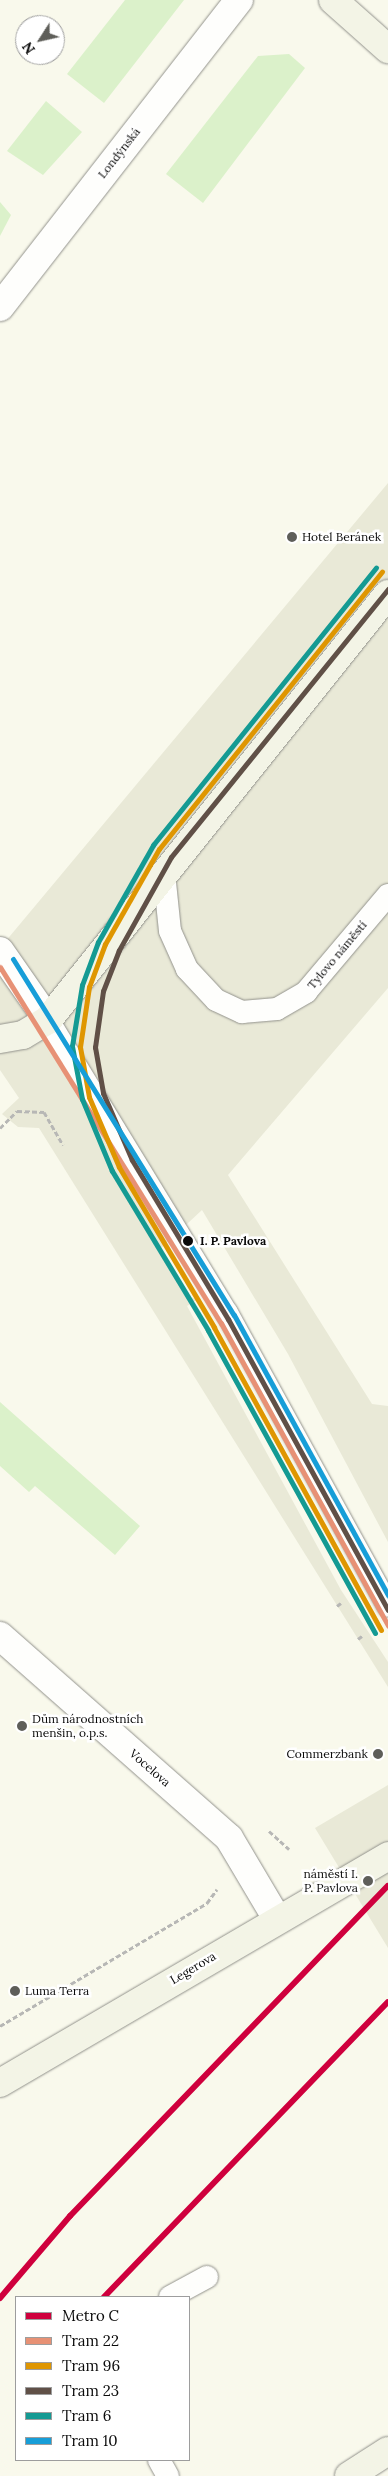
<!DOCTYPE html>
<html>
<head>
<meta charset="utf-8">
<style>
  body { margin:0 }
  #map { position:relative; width:388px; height:2476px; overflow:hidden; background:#f9f9ec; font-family:Lora,serif }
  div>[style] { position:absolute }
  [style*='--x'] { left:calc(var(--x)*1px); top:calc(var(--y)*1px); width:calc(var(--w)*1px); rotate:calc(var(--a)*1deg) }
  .green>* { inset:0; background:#dbf1ca }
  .plaza>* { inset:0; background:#e9e9d7 }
  .path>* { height:3px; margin-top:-1.5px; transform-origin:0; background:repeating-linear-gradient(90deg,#b7b7b5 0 5px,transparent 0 7.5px) }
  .roads { filter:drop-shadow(0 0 1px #92928c) drop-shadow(0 0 1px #92928c) }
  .lane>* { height:22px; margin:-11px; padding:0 11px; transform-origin:11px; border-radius:11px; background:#fefefc }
  .street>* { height:28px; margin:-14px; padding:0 14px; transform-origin:14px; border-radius:14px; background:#fefefc }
  .secondary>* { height:28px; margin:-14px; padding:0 14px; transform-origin:14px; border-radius:14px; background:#f3f4e6 }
  .tram-1>* { height:5px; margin:-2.5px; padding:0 2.5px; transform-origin:2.5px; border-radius:2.5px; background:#e79175 }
  .tram-2>* { height:5px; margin:-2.5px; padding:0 2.5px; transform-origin:2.5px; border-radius:2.5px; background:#df9601 }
  .tram-3>* { height:5px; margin:-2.5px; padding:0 2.5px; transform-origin:2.5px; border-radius:2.5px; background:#605047 }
  .tram-4>* { height:5px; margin:-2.5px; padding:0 2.5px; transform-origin:2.5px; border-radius:2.5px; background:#149a93 }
  .tram-5>* { height:5px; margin:-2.5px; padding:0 2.5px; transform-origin:2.5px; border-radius:2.5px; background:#179ed8 }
  .metro-1>* { height:6px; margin:-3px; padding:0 3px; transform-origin:3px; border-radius:3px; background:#cf003d }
  .dots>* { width:14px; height:14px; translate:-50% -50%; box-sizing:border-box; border:2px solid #fff; border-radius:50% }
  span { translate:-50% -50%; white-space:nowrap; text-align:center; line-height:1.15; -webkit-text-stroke:5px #fff; paint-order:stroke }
  .street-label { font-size:12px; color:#0a0a0a }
  .poi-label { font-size:12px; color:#0a0a0a }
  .left { translate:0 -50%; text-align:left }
  .right { translate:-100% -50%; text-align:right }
  .stop-label { font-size:12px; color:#0a0a0a; font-weight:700 }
  .legend { position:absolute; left:15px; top:2296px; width:175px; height:165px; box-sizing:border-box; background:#fff; border:1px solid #9d9d9d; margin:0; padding:6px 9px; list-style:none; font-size:15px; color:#0a0a0a }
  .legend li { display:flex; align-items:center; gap:10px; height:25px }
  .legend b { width:25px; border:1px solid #9d9d9d }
  .north { position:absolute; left:15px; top:15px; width:50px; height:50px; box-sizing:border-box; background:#fff; border:1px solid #9d9d9d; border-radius:50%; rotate:235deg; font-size:14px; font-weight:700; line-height:20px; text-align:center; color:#0a0a0a }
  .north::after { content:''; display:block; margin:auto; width:18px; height:22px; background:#5e5e59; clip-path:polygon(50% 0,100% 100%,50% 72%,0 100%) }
</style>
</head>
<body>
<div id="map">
  <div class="green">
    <div style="clip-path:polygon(125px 0,184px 0,104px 103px,67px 74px)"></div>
    <div style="clip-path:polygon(289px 54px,305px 68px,203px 203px,166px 174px,258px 56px)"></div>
    <div style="clip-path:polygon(46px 101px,82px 132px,43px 175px,7px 151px)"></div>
    <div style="clip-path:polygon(0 202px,11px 215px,0 236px)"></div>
    <div style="clip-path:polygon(0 1402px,140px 1526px,115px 1555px,35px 1486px,29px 1492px,0 1466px)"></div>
  </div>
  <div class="plaza">
    <div style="clip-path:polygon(388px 483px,388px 988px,228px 1175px,372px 1404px,388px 1406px,388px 1542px,288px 1354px,202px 1210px,158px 1251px,185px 1294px,197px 1300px,187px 1306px,341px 1590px,388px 1662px,388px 1687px,39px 1128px,18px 1127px,2px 1114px,19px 1098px,0 1070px,0 948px)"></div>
    <div style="clip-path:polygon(388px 1785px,388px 1948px,315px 1828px)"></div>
  </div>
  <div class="path">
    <div style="--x:0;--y:1128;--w:24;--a:-45"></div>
    <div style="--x:17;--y:1111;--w:27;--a:2"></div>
    <div style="--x:44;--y:1112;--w:38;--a:60"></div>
    <div style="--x:337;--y:1606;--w:5;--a:-37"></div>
    <div style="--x:358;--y:1639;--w:5;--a:-37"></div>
    <div style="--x:269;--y:1831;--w:27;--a:42"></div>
    <div style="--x:0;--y:2026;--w:241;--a:-30.7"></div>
    <div style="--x:207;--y:1903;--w:17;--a:-54"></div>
  </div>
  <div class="roads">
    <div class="lane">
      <div style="--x:164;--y:873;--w:58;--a:84.1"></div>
      <div style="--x:170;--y:931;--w:42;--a:65.9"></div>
      <div style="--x:187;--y:969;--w:42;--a:46.9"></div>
      <div style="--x:216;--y:1000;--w:29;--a:25"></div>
      <div style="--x:242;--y:1012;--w:35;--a:-5"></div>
      <div style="--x:277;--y:1009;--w:34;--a:-30"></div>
      <div style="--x:306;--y:992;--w:127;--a:-49.8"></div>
      <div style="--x:48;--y:1020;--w:343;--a:58.6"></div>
      <div style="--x:227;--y:1313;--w:334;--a:61.2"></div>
      <div style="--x:170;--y:2297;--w:42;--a:-28.4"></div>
      <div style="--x:159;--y:2460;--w:18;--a:61"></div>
    </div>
    <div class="street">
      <div style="--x:0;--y:307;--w:389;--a:-52.1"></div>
      <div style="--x:0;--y:951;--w:84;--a:55.2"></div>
      <div style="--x:0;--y:1636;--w:305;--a:41.4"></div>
      <div style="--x:229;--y:1838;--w:94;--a:59.3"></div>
    </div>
    <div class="secondary">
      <div style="--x:333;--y:0;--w:74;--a:41.7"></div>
      <div style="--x:0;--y:1039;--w:23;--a:-10"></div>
      <div style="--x:23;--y:1035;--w:29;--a:-31"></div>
      <div style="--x:48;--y:1020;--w:545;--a:-51.41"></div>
      <div style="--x:0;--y:2083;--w:450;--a:-30.3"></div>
      <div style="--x:349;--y:2476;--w:46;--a:-32.7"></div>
    </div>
  </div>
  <div class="tram-1">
    <div style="--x:0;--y:967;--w:419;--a:58.2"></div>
    <div style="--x:221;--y:1323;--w:346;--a:61.1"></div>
  </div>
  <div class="tram-2">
    <div style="--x:381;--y:1630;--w:346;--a:-118.9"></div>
    <div style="--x:214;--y:1327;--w:186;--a:-120.7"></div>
    <div style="--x:119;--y:1167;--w:76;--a:-113.2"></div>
    <div style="--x:89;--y:1097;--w:51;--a:-100.2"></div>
    <div style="--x:80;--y:1047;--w:61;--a:-81.5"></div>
    <div style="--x:89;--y:987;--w:46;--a:-69.6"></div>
    <div style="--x:105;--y:944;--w:109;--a:-60.4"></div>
    <div style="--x:159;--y:849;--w:356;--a:-51.2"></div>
  </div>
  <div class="tram-3">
    <div style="--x:388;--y:589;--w:345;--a:129"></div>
    <div style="--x:171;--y:857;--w:107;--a:119.2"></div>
    <div style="--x:119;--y:950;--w:44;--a:111.3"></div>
    <div style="--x:103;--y:991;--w:57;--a:98.1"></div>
    <div style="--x:95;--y:1047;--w:47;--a:80.1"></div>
    <div style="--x:103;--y:1093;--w:73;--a:66.6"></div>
    <div style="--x:132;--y:1160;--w:186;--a:58.9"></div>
    <div style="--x:228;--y:1319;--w:332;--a:61.2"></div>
  </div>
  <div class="tram-4">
    <div style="--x:375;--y:1633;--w:346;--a:-118.9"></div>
    <div style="--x:208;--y:1330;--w:186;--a:-121.1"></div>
    <div style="--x:112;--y:1171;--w:78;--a:-112.6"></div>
    <div style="--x:82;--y:1099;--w:54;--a:-100.7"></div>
    <div style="--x:72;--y:1046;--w:62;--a:-80.7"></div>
    <div style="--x:82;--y:985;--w:46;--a:-69.6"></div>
    <div style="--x:98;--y:942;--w:112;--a:-60.4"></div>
    <div style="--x:153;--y:845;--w:356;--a:-51.2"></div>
  </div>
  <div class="tram-5">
    <div style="--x:13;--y:959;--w:419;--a:58.2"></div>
    <div style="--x:234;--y:1315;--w:320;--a:61.2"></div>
  </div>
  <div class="metro-1">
    <div style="--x:104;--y:2297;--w:409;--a:-46.1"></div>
    <div style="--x:0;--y:2298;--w:108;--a:-49.5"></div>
    <div style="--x:70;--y:2216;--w:458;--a:-46.1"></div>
  </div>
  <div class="dots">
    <div style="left:292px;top:537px;background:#5e5e59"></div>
    <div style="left:188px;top:1241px;background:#0a0a0a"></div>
    <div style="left:22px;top:1726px;background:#5e5e59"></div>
    <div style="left:378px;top:1754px;background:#5e5e59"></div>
    <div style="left:368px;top:1881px;background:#5e5e59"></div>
    <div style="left:15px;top:1991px;background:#5e5e59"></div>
  </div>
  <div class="street-label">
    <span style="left:119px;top:153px;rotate:-52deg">Londýnská</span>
    <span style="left:337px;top:955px;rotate:-50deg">Tylovo náměstí</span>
    <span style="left:150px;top:1768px;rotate:41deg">Vocelova</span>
    <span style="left:193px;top:1968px;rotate:-31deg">Legerova</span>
  </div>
  <div class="poi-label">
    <span class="left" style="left:302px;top:537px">Hotel Beránek</span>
    <span class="left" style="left:32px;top:1726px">Dům národnostních<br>menšin, o.p.s.</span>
    <span class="right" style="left:368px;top:1754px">Commerzbank</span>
    <span class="right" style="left:358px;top:1881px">náměstí I.<br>P. Pavlova</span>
    <span class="left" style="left:25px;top:1991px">Luma Terra</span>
  </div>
  <div class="stop-label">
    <span class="left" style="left:200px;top:1241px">I. P. Pavlova</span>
  </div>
  <ul class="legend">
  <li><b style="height:6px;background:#cf003d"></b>Metro C</li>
  <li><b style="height:6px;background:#e79175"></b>Tram 22</li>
  <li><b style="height:6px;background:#df9601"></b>Tram 96</li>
  <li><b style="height:6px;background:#605047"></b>Tram 23</li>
  <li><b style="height:6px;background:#149a93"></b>Tram 6</li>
  <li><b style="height:6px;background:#179ed8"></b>Tram 10</li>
  </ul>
  <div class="north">N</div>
</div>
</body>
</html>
